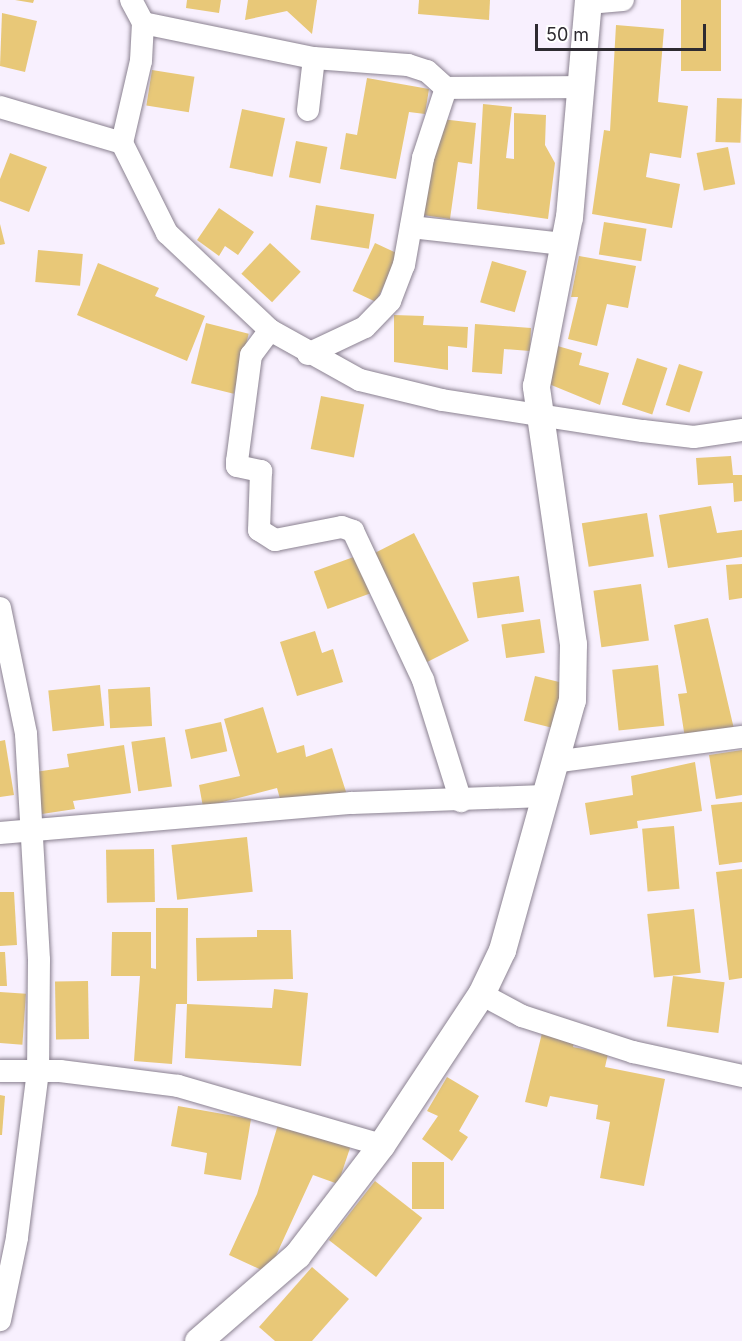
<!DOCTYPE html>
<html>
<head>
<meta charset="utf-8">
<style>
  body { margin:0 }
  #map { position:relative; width:742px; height:1341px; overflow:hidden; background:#f8f0fe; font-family:Inter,sans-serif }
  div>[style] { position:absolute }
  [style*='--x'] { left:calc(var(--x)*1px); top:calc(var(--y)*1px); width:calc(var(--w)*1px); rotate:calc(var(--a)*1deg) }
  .building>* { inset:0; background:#e8c878; transform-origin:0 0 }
  .roads { filter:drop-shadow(0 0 2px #8b8291) drop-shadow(0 0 2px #8b8291) }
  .minor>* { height:22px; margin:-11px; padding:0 11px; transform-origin:11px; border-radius:11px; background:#fff }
  .tertiary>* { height:27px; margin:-13.5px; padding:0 13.5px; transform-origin:13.5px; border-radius:13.5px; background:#fff }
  span { translate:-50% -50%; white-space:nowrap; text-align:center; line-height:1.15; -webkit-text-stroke:6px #fff; paint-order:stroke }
  .scale { position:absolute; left:535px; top:24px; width:171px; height:27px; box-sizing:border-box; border:3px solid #2e2b31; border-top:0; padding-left:8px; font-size:18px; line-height:21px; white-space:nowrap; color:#2e2b31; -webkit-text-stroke:4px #fff; paint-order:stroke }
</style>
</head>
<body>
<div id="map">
  <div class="building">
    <div style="clip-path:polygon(15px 0,34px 0,33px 3px)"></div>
    <div style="clip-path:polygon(187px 0,221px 0,219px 13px,186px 8px)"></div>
    <div style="clip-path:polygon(248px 0,317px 0,312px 34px,287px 11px,245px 20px)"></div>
    <div style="clip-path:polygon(419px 0,490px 0,489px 20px,418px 14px)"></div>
    <div style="left:681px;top:0;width:40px;height:71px"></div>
    <div style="clip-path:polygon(2px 13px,37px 21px,25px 72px,0 66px)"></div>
    <div style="clip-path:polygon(616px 25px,664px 29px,658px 102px,688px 106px,681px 158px,650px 153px,646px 177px,680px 184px,672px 228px,592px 214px,604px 130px,610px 131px)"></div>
    <div style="left:152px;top:70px;width:43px;height:36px;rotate:9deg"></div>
    <div style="clip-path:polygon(367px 78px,429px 89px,425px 114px,409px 112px,396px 179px,340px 169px,346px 133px,357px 135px)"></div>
    <div style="left:717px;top:98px;width:25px;height:44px;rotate:2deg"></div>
    <div style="clip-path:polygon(483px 104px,512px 107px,506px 158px,514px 159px,514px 113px,546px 115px,545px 145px,555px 163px,548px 219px,477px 209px)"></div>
    <div style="left:242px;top:109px;width:44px;height:60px;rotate:12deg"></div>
    <div style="clip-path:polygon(441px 119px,476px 123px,472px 164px,458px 162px,450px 219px,423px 215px)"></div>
    <div style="left:296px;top:141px;width:32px;height:37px;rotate:11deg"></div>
    <div style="left:728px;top:147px;width:38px;height:32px;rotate:79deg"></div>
    <div style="clip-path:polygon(10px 153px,47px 167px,29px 212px,0 201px,0 179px)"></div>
    <div style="left:316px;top:205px;width:59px;height:35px;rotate:9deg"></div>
    <div style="clip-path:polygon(219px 208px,254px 232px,238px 255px,225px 246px,219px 256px,197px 240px)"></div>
    <div style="left:604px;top:222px;width:43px;height:33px;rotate:9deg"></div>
    <div style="clip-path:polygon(0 224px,5px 244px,0 245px)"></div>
    <div style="left:270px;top:243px;width:42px;height:42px;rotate:43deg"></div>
    <div style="left:375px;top:243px;width:26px;height:53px;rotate:25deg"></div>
    <div style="left:38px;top:250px;width:45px;height:32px;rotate:5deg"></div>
    <div style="clip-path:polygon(579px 256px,636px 266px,628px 308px,607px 304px,597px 346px,568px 339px,578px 297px,571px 297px)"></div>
    <div style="left:492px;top:261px;width:36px;height:43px;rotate:16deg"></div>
    <div style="clip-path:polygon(98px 263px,159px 288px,155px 296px,205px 316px,187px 361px,77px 315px)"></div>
    <div style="clip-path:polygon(394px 315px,424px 316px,423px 325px,468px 327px,467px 348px,448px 346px,448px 370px,394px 362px)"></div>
    <div style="left:206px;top:323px;width:44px;height:62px;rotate:14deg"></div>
    <div style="clip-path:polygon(475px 324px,531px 328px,530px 351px,504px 349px,502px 374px,472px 372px)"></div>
    <div style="clip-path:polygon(554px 345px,582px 353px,579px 365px,609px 373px,600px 405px,544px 382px)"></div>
    <div style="left:637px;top:358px;width:32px;height:49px;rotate:18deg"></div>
    <div style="left:679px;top:364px;width:25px;height:43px;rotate:18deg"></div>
    <div style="left:321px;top:396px;width:44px;height:54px;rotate:11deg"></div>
    <div style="clip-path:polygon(731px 456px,733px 475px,742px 475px,742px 501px,734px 502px,733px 483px,698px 485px,696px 458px)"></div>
    <div style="clip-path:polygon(711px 506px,717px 533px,742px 530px,742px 557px,668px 568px,659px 515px)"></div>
    <div style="left:647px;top:513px;width:44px;height:66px;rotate:81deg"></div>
    <div style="left:414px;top:533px;width:121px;height:49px;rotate:63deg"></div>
    <div style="left:359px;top:555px;width:40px;height:48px;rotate:70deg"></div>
    <div style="clip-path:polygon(742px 564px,742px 598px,729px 600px,726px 565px)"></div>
    <div style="left:519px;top:576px;width:36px;height:47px;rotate:82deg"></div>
    <div style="left:641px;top:584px;width:57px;height:48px;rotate:82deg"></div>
    <div style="clip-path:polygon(708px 618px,734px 729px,685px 738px,678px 694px,687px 693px,674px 625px)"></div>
    <div style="left:540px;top:619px;width:34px;height:39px;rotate:82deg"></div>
    <div style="clip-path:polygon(315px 631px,322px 653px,333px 649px,343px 682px,297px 696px,280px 642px)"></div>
    <div style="left:658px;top:665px;width:61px;height:46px;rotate:84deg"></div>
    <div style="left:535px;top:676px;width:30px;height:46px;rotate:14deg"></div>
    <div style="left:100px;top:685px;width:41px;height:52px;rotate:84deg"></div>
    <div style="left:150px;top:687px;width:39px;height:42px;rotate:87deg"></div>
    <div style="clip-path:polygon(263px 707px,277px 753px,304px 745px,306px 757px,332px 748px,347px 795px,282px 806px,277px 788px,203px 807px,199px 785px,240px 776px,224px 719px)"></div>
    <div style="left:221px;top:722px;width:30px;height:37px;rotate:78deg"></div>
    <div style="left:165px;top:737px;width:50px;height:34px;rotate:82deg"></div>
    <div style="clip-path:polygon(5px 740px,14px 795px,0 797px,0 741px)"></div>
    <div style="clip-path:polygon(124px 745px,131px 793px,73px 801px,75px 809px,42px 814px,35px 772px,69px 767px,67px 754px)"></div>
    <div style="clip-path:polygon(742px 750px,742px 795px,716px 799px,709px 755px)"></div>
    <div style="clip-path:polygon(695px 762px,702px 811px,637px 821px,638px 828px,590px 835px,585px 803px,633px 795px,631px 776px)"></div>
    <div style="clip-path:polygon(742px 802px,742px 862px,719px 865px,711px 805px)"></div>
    <div style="left:674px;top:826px;width:63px;height:32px;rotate:85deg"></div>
    <div style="left:247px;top:837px;width:55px;height:76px;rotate:84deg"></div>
    <div style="left:154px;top:849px;width:53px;height:48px;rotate:89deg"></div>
    <div style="clip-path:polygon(742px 869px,742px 978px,729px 980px,716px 872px)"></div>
    <div style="clip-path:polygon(0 892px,14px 892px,17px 945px,0 946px)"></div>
    <div style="clip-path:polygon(156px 908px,188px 908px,187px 1004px,176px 1004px,172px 1064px,134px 1061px,140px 976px,111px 976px,112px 932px,151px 932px,151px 968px,156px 969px)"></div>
    <div style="left:694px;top:909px;width:64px;height:47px;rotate:84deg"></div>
    <div style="clip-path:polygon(257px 930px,291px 930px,293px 979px,197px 981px,196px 938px,257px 937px)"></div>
    <div style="clip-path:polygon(0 952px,5px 952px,7px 986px,0 986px)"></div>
    <div style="left:673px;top:976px;width:52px;height:51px;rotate:7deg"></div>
    <div style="left:88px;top:981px;width:58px;height:33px;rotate:89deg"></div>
    <div style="clip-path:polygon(274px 989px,308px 993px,301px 1066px,185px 1058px,187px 1004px,272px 1008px)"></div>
    <div style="left:0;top:992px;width:26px;height:51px;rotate:4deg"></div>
    <div style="clip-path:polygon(543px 1029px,575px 1036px,573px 1047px,608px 1054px,605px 1067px,665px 1079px,644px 1186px,600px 1178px,610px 1122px,596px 1119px,598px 1105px,550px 1096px,547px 1107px,525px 1102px)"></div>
    <div style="clip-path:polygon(447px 1077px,479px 1096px,459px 1131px,468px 1137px,452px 1161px,422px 1139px,438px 1116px,427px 1111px)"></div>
    <div style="clip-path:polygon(0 1095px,5px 1096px,2px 1135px,0 1135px)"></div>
    <div style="clip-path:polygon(178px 1106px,251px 1119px,241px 1180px,204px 1174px,207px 1153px,171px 1146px)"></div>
    <div style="clip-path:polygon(280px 1118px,352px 1142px,338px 1184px,313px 1175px,268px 1273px,229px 1255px,257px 1194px)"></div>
    <div style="left:412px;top:1162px;width:32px;height:47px"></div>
    <div style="left:375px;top:1181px;width:60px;height:75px;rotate:38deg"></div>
    <div style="clip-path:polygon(312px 1267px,349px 1299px,312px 1341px,275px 1341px,259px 1327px)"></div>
  </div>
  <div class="roads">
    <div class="minor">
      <div style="--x:131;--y:0;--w:26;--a:62"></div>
      <div style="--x:143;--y:23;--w:175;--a:11.6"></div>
      <div style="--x:314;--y:58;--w:94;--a:4.3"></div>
      <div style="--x:408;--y:65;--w:20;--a:18"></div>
      <div style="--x:427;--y:71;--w:25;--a:42"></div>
      <div style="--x:446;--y:88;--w:135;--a:-0.4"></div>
      <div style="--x:588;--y:3;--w:35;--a:-5"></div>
      <div style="--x:0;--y:107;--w:127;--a:16.4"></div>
      <div style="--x:122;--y:143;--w:101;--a:63.4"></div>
      <div style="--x:167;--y:233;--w:141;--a:43.3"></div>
      <div style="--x:270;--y:330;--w:103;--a:29.1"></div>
      <div style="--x:360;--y:380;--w:84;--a:13.7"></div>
      <div style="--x:442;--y:400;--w:203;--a:8.8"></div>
      <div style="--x:643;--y:431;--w:51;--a:6.7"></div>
      <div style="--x:694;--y:437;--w:49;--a:-8.3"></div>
      <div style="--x:308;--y:110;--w:52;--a:-83.4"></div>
      <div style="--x:122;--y:143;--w:84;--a:-77"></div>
      <div style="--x:141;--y:61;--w:38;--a:-87"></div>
      <div style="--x:411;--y:227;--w:153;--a:6.4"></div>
      <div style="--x:270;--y:330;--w:31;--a:127"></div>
      <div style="--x:251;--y:355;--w:107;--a:97.5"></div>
      <div style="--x:237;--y:461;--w:5;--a:90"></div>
      <div style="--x:237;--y:466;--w:25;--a:12"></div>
      <div style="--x:261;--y:471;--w:59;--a:91.9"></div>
      <div style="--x:259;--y:530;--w:19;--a:32"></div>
      <div style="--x:275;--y:540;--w:68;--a:-11"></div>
      <div style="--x:342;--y:527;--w:12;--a:20"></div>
      <div style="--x:353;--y:531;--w:165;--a:64.8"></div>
      <div style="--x:423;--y:680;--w:127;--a:72.6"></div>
      <div style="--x:308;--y:354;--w:63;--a:-25.3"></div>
      <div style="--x:365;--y:327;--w:36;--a:-46"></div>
      <div style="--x:390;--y:301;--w:39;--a:-69"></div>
      <div style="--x:404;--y:265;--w:109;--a:-79.9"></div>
      <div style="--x:423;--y:158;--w:74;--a:-71.8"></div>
      <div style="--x:0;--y:608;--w:129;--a:78.3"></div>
      <div style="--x:26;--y:734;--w:226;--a:86.7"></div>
      <div style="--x:39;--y:960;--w:111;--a:90.5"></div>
      <div style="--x:38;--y:1071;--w:168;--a:97.2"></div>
      <div style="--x:17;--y:1238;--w:84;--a:101.7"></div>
      <div style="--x:554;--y:762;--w:190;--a:-7.6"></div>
      <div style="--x:0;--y:833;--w:353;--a:-4.9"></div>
      <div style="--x:352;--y:803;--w:192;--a:-2.1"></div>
      <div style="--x:481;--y:994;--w:47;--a:28.2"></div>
      <div style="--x:522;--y:1016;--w:117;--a:18"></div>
      <div style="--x:633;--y:1052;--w:112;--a:12.4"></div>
      <div style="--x:0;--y:1071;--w:60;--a:0"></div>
      <div style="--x:60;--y:1071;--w:119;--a:7.2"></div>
      <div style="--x:178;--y:1086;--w:211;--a:16.2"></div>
    </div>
    <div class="tertiary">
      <div style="--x:198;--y:1341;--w:131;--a:-41"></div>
      <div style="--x:297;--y:1255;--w:138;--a:-52.6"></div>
      <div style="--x:381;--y:1145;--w:181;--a:-56.5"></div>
      <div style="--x:481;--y:994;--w:49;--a:-64.5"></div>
      <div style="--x:502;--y:950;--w:260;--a:-74.4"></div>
      <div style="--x:572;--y:700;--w:56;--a:-89"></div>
      <div style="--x:573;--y:644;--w:261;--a:-98.2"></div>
      <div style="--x:536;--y:386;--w:172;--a:-79"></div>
      <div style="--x:569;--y:217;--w:218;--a:-85"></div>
    </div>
  </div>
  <div class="scale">50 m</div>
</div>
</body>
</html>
